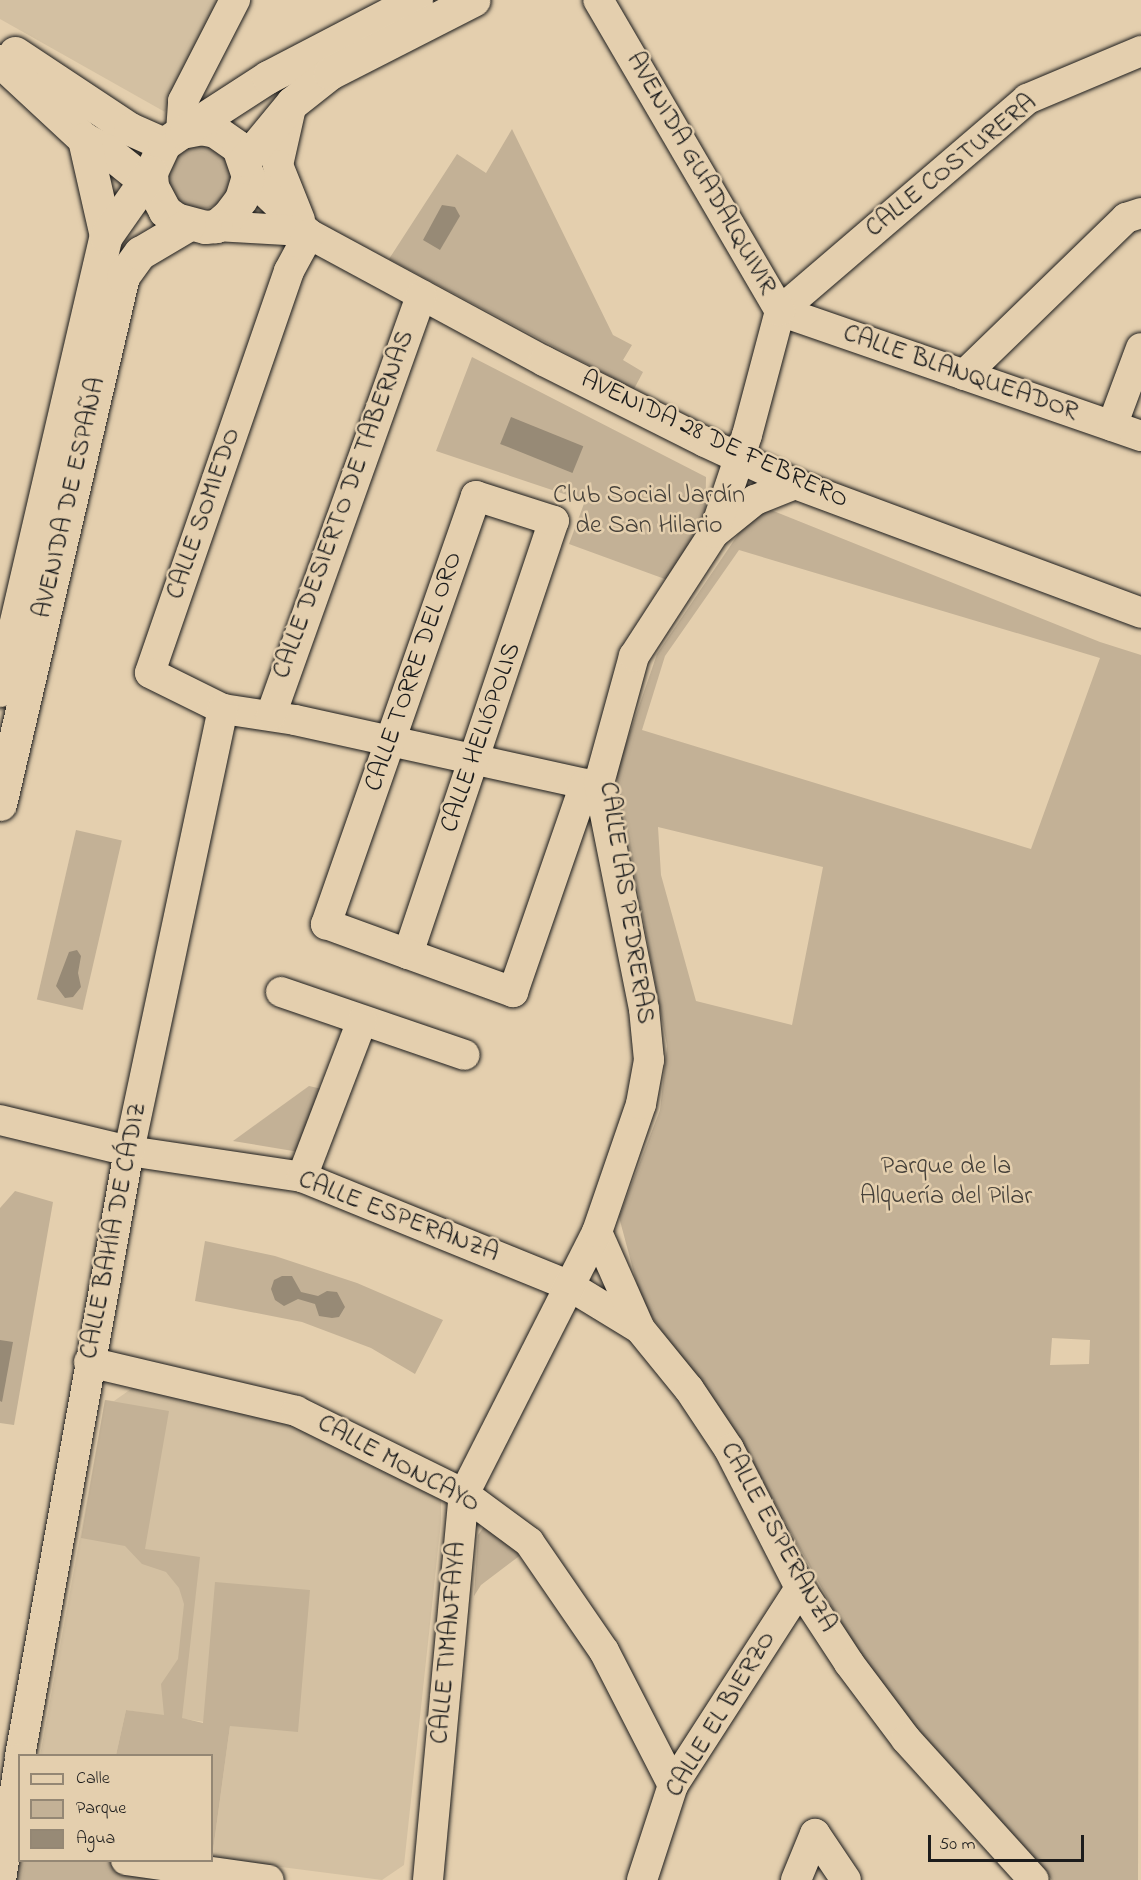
<!DOCTYPE html>
<html>
<head>
<meta charset="utf-8">
<style>
  body { margin:0 }
  #map { position:relative; width:1141px; height:1880px; overflow:hidden; background:#e4cfae; font-family:"Indie Flower",sans-serif }
  div>[style] { position:absolute }
  [style*='--x'] { left:calc(var(--x)*1px); top:calc(var(--y)*1px); width:calc(var(--w)*1px); rotate:calc(var(--a)*1deg) }
  .built>* { inset:0; background:#d3c0a2 }
  .green>* { inset:0; background:#c3b196; transform-origin:0 0 }
  .round { border-radius:50% }
  .water>* { inset:0; background:#978a76; transform-origin:0 0 }
  .roads { filter:drop-shadow(0 0 2px #1c1c1c) drop-shadow(0 0 2px #1c1c1c) }
  .minor>* { height:30px; margin:-15px; padding:0 15px; transform-origin:15px; border-radius:15px; background:#e4cfae }
  .major>* { height:33px; margin:-16.5px; padding:0 16.5px; transform-origin:16.5px; border-radius:16.5px; background:#e4cfae }
  span { translate:-50% -50%; white-space:nowrap; text-align:center; line-height:1.15; -webkit-text-stroke:5px #e4cfae; paint-order:stroke }
  .street-label { font-size:26px; color:#1c1c1c }
  .park-label { font-size:26px; color:#46413a }
  .legend { position:absolute; left:18px; top:1754px; width:195px; height:108px; box-sizing:border-box; background:#e4cfae; border:2px solid #948774; margin:0; padding:8px 10px; list-style:none; font-size:18px; color:#1c1c1c }
  .legend li { display:flex; align-items:center; gap:12px; height:30px }
  .legend b { width:30px; border:2px solid #948774 }
  .scale { position:absolute; left:928px; top:1835px; width:156px; height:27px; box-sizing:border-box; border:3px solid #1c1c1c; border-top:0; padding-left:8px; font-size:18px; line-height:21px; white-space:nowrap; color:#1c1c1c; -webkit-text-stroke:4px #e4cfae; paint-order:stroke }
</style>
</head>
<body>
<div id="map">
  <div class="built">
    <div style="clip-path:polygon(0 0,219px 0,165px 112px,0 19px)"></div>
    <div style="clip-path:polygon(133px 1380px,288px 1419px,441px 1492px,441px 1522px,404px 1865px,382px 1880px,212px 1858px,230px 1726px,126px 1710px,116px 1755px,40px 1756px,105px 1400px,114px 1401px,131px 1389px)"></div>
  </div>
  <div class="green">
    <div style="clip-path:polygon(512px 129px,613px 335px,632px 345px,623px 360px,643px 372px,634px 389px,389px 259px,457px 154px,486px 173px)"></div>
    <div class="round" style="left:168px;top:145px;width:64px;height:64px"></div>
    <div style="clip-path:polygon(472px 357px,706px 477px,705px 535px,673px 582px,569px 544px,585px 501px,436px 451px)"></div>
    <div style="clip-path:polygon(evenodd,766px 508px,1100px 642px,1141px 655px,1138px 1880px,1052px 1880px,947px 1770px,864px 1665px,741px 1441px,642px 1303px,619px 1217px,660px 1110px,667px 1046px,616px 773px,657px 654px,739px 533px,766px 508px,739px 550px,1100px 658px,1031px 849px,642px 730px,665px 656px,739px 550px,766px 508px,658px 827px,823px 867px,792px 1025px,696px 1001px,661px 875px,658px 827px,766px 508px,1052px 1338px,1090px 1340px,1089px 1364px,1050px 1365px,1052px 1338px)"></div>
    <div style="left:76px;top:830px;width:47px;height:174px;rotate:13deg"></div>
    <div style="clip-path:polygon(309px 1086px,322px 1089px,299px 1152px,233px 1141px)"></div>
    <div style="clip-path:polygon(15px 1191px,53px 1202px,14px 1425px,0 1423px,0 1208px)"></div>
    <div style="clip-path:polygon(205px 1241px,275px 1256px,357px 1283px,443px 1320px,415px 1374px,371px 1348px,302px 1322px,195px 1301px)"></div>
    <div style="clip-path:polygon(105px 1400px,169px 1411px,145px 1549px,200px 1557px,182px 1718px,203px 1723px,215px 1582px,310px 1590px,298px 1732px,230px 1726px,212px 1858px,212px 1756px,116px 1755px,126px 1710px,164px 1715px,161px 1684px,178px 1659px,184px 1604px,179px 1588px,166px 1572px,142px 1564px,125px 1546px,81px 1538px)"></div>
    <div style="clip-path:polygon(486px 1524px,522px 1554px,481px 1585px,474px 1596px,478px 1535px)"></div>
    <div style="clip-path:polygon(19px 1846px,20px 1860px,126px 1860px,223px 1880px,10px 1880px)"></div>
  </div>
  <div class="water">
    <div style="clip-path:polygon(442px 205px,455px 207px,460px 216px,440px 250px,423px 240px)"></div>
    <div style="left:511px;top:417px;width:78px;height:29px;rotate:22deg"></div>
    <div style="clip-path:polygon(77px 950px,81px 956px,78px 973px,81px 987px,73px 997px,65px 998px,56px 986px,69px 952px)"></div>
    <div style="clip-path:polygon(282px 1276px,292px 1276px,301px 1292px,318px 1296px,327px 1291px,337px 1292px,345px 1307px,339px 1317px,332px 1318px,319px 1316px,315px 1304px,298px 1299px,284px 1306px,275px 1300px,271px 1289px,274px 1280px)"></div>
    <div style="clip-path:polygon(0 1340px,13px 1342px,2px 1402px,0 1401px)"></div>
  </div>
  <div class="roads">
    <div class="minor">
      <div style="--x:292;--y:103;--w:64;--a:102.7"></div>
      <div style="--x:278;--y:165;--w:59;--a:68.2"></div>
      <div style="--x:181;--y:132;--w:31;--a:-86"></div>
      <div style="--x:183;--y:101;--w:114;--a:-62.8"></div>
      <div style="--x:248;--y:176;--w:84;--a:43.6"></div>
      <div style="--x:309;--y:234;--w:267;--a:28.4"></div>
      <div style="--x:544;--y:361;--w:180;--a:26.7"></div>
      <div style="--x:705;--y:442;--w:99;--a:25"></div>
      <div style="--x:795;--y:484;--w:369;--a:20.4"></div>
      <div style="--x:216;--y:226;--w:88;--a:3.3"></div>
      <div style="--x:309;--y:234;--w:42;--a:118.4"></div>
      <div style="--x:289;--y:271;--w:425;--a:109.1"></div>
      <div style="--x:150;--y:673;--w:81;--a:26.3"></div>
      <div style="--x:223;--y:709;--w:73;--a:8.7"></div>
      <div style="--x:295;--y:720;--w:297;--a:12.4"></div>
      <div style="--x:585;--y:784;--w:14;--a:-4"></div>
      <div style="--x:780;--y:311;--w:326;--a:-40.6"></div>
      <div style="--x:1027;--y:99;--w:124;--a:-22.8"></div>
      <div style="--x:780;--y:311;--w:382;--a:19.1"></div>
      <div style="--x:964;--y:375;--w:226;--a:-44.1"></div>
      <div style="--x:1126;--y:218;--w:16;--a:-18"></div>
      <div style="--x:1112;--y:426;--w:83;--a:-69.6"></div>
      <div style="--x:714;--y:533;--w:53;--a:-38.8"></div>
      <div style="--x:755;--y:500;--w:43;--a:-21.8"></div>
      <div style="--x:271;--y:715;--w:446;--a:-70.3"></div>
      <div style="--x:408;--y:954;--w:457;--a:-71.4"></div>
      <div style="--x:554;--y:521;--w:82;--a:-162.2"></div>
      <div style="--x:476;--y:496;--w:454;--a:109.3"></div>
      <div style="--x:326;--y:924;--w:87;--a:20.1"></div>
      <div style="--x:408;--y:954;--w:112;--a:19.9"></div>
      <div style="--x:513;--y:992;--w:220;--a:-70.9"></div>
      <div style="--x:281;--y:992;--w:194;--a:18.9"></div>
      <div style="--x:0;--y:1120;--w:133;--a:13.5"></div>
      <div style="--x:129;--y:1151;--w:175;--a:8.5"></div>
      <div style="--x:302;--y:1177;--w:287;--a:22.1"></div>
      <div style="--x:568;--y:1285;--w:84;--a:31.4"></div>
      <div style="--x:640;--y:1329;--w:77;--a:50.8"></div>
      <div style="--x:689;--y:1389;--w:72;--a:56.3"></div>
      <div style="--x:729;--y:1449;--w:156;--a:62.9"></div>
      <div style="--x:800;--y:1588;--w:90;--a:56.8"></div>
      <div style="--x:849;--y:1663;--w:95;--a:53.1"></div>
      <div style="--x:906;--y:1739;--w:190;--a:47.8"></div>
      <div style="--x:302;--y:1177;--w:167;--a:-69"></div>
      <div style="--x:597;--y:1232;--w:106;--a:66.1"></div>
      <div style="--x:89;--y:1362;--w:213;--a:13.3"></div>
      <div style="--x:296;--y:1411;--w:187;--a:26.3"></div>
      <div style="--x:464;--y:1494;--w:81;--a:36.4"></div>
      <div style="--x:529;--y:1542;--w:132;--a:55.5"></div>
      <div style="--x:604;--y:1651;--w:151;--a:62.8"></div>
      <div style="--x:20;--y:1756;--w:615;--a:-79.79"></div>
      <div style="--x:129;--y:1151;--w:452;--a:-78"></div>
      <div style="--x:815;--y:1834;--w:55;--a:56"></div>
      <div style="--x:126;--y:1860;--w:144;--a:8"></div>
      <div style="--x:1;--y:1880;--w:123;--a:-81.1"></div>
      <div style="--x:428;--y:1880;--w:388;--a:-84.7"></div>
      <div style="--x:464;--y:1494;--w:294;--a:-63.1"></div>
      <div style="--x:597;--y:1232;--w:135;--a:-71"></div>
      <div style="--x:641;--y:1104;--w:45;--a:-79.7"></div>
      <div style="--x:649;--y:1060;--w:51;--a:-95.6"></div>
      <div style="--x:644;--y:1009;--w:230;--a:-101.3"></div>
      <div style="--x:599;--y:783;--w:132;--a:-74.6"></div>
      <div style="--x:634;--y:656;--w:147;--a:-57"></div>
      <div style="--x:714;--y:533;--w:103;--a:-71.4"></div>
      <div style="--x:747;--y:435;--w:128;--a:-75.1"></div>
      <div style="--x:780;--y:311;--w:360;--a:-120.3"></div>
      <div style="--x:642;--y:1880;--w:100;--a:-71.9"></div>
      <div style="--x:673;--y:1785;--w:234;--a:-57.2"></div>
      <div style="--x:796;--y:1880;--w:50;--a:-67.6"></div>
    </div>
    <div class="major">
      <div style="--x:15;--y:53;--w:138;--a:33.5"></div>
      <div style="--x:130;--y:129;--w:37;--a:24"></div>
      <div style="--x:0;--y:61;--w:115;--a:42.9"></div>
      <div style="--x:84;--y:139;--w:25;--a:27"></div>
      <div style="--x:106;--y:150;--w:59;--a:38.8"></div>
      <div style="--x:201;--y:128;--w:14;--a:12"></div>
      <div style="--x:215;--y:131;--w:28;--a:35"></div>
      <div style="--x:238;--y:147;--w:31;--a:71"></div>
      <div style="--x:248;--y:176;--w:24;--a:107"></div>
      <div style="--x:241;--y:199;--w:21;--a:127"></div>
      <div style="--x:228;--y:216;--w:16;--a:140"></div>
      <div style="--x:216;--y:226;--w:11;--a:175"></div>
      <div style="--x:205;--y:227;--w:30;--a:-165"></div>
      <div style="--x:176;--y:219;--w:14;--a:-144"></div>
      <div style="--x:165;--y:211;--w:27;--a:-118"></div>
      <div style="--x:152;--y:187;--w:15;--a:-94"></div>
      <div style="--x:151;--y:172;--w:31;--a:-65"></div>
      <div style="--x:164;--y:144;--w:21;--a:-35"></div>
      <div style="--x:181;--y:132;--w:20;--a:-11"></div>
      <div style="--x:186;--y:130;--w:98;--a:-32.9"></div>
      <div style="--x:268;--y:77;--w:167;--a:-27.5"></div>
      <div style="--x:84;--y:139;--w:99;--a:77.2"></div>
      <div style="--x:245;--y:160;--w:74;--a:-50.5"></div>
      <div style="--x:292;--y:103;--w:48;--a:-38.3"></div>
      <div style="--x:330;--y:73;--w:161;--a:-27"></div>
      <div style="--x:0;--y:690;--w:466;--a:-76.9"></div>
      <div style="--x:106;--y:236;--w:78;--a:-54.9"></div>
      <div style="--x:0;--y:804;--w:542;--a:-76.89"></div>
      <div style="--x:123;--y:276;--w:29;--a:-54"></div>
      <div style="--x:140;--y:253;--w:57;--a:-30.6"></div>
    </div>
  </div>
  <div class="street-label">
    <span style="left:952px;top:167px;rotate:-39deg">CALLE COSTURERA</span>
    <span style="left:700px;top:174px;rotate:60deg">AVENIDA GUADALQUIVIR</span>
    <span style="left:960px;top:374px;rotate:19deg">CALLE BLANQUEADOR</span>
    <span style="left:714px;top:441px;rotate:25deg">AVENIDA 28 DE FEBRERO</span>
    <span style="left:71px;top:498px;rotate:-77deg">AVENIDA DE ESPAÑA</span>
    <span style="left:345px;top:505px;rotate:-70deg">CALLE DESIERTO DE TABERNAS</span>
    <span style="left:205px;top:514px;rotate:-71deg">CALLE SOMIEDO</span>
    <span style="left:415px;top:672px;rotate:-71deg">CALLE TORRE DEL ORO</span>
    <span style="left:482px;top:738px;rotate:-71deg">CALLE HELIÓPOLIS</span>
    <span style="left:625px;top:903px;rotate:81deg">CALLE LAS PEDRERAS</span>
    <span style="left:398px;top:1218px;rotate:21deg">CALLE ESPERANZA</span>
    <span style="left:115px;top:1231px;rotate:-79deg">CALLE BAHÍA DE CÁDIZ</span>
    <span style="left:398px;top:1465px;rotate:28deg">CALLE MONCAYO</span>
    <span style="left:777px;top:1538px;rotate:61deg">CALLE ESPERANZA</span>
    <span style="left:450px;top:1643px;rotate:-85deg">CALLE TIMANFAYA</span>
    <span style="left:722px;top:1715px;rotate:-59deg">CALLE EL BIERZO</span>
  </div>
  <div class="park-label">
    <span style="left:649px;top:512px">Club Social Jardín<br>de San Hilario</span>
    <span style="left:946px;top:1183px">Parque de la<br>Alquería del Pilar</span>
  </div>
  <ul class="legend">
  <li><b style="height:8px;background:#e4cfae"></b>Calle</li>
  <li><b style="height:16px;background:#c3b196"></b>Parque</li>
  <li><b style="height:16px;background:#978a76"></b>Agua</li>
  </ul>
  <div class="scale">50 m</div>
</div>
</body>
</html>
